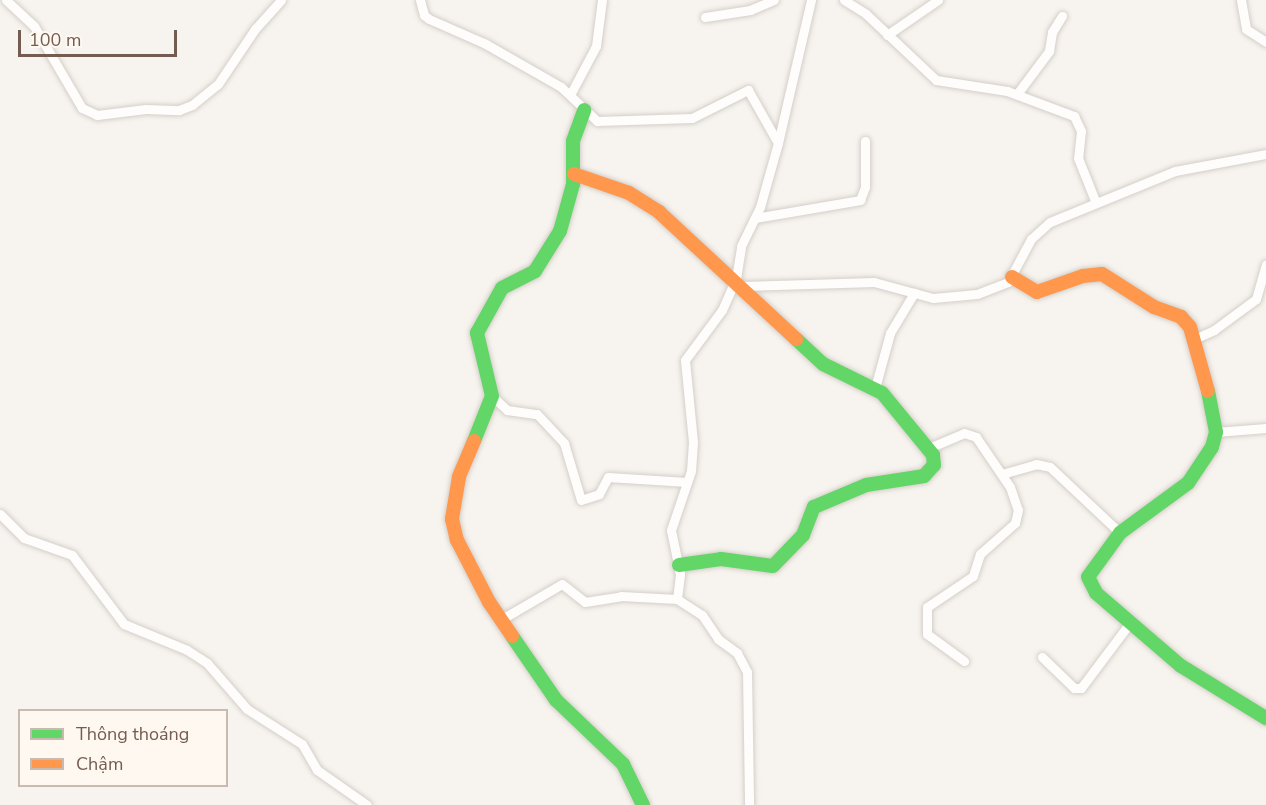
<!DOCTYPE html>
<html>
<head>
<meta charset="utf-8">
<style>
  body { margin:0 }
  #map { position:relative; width:1266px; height:805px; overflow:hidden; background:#f7f3ee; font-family:"Nunito Sans",sans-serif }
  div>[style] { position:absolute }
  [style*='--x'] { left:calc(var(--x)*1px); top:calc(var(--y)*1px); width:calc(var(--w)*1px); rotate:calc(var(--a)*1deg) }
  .roads { filter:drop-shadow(0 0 2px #d4cfc9) drop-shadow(0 0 2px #d4cfc9) }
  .street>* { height:9px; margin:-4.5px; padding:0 4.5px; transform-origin:4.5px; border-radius:4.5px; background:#fefdfc }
  .fast>* { height:14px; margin:-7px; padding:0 7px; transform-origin:7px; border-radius:7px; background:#63d668 }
  .slow>* { height:14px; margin:-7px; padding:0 7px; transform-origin:7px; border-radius:7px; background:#ff974d }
  span { translate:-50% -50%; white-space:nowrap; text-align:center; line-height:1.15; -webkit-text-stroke:4.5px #fef8f1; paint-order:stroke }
  .legend { position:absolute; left:18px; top:709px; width:210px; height:78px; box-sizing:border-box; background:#fef8f1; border:2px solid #c7bab1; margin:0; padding:8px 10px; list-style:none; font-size:18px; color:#745c50 }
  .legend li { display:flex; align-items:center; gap:12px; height:30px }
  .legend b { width:30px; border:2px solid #c7bab1 }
  .scale { position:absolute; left:18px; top:30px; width:159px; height:27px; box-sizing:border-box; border:3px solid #745c50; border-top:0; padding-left:8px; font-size:18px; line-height:21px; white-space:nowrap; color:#745c50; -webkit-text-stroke:4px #fef8f1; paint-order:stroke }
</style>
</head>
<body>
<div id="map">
  <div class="roads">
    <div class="street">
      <div style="--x:6;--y:0;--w:38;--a:43"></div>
      <div style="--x:34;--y:26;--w:95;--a:59.7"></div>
      <div style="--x:82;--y:108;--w:17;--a:25"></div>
      <div style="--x:97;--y:115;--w:49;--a:-7"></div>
      <div style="--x:146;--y:109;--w:33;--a:2"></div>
      <div style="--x:179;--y:110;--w:14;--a:-21"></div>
      <div style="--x:192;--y:105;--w:33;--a:-39"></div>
      <div style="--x:218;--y:84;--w:66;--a:-56.1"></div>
      <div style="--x:255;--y:29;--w:39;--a:-48"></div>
      <div style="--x:420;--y:0;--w:16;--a:75"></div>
      <div style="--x:424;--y:15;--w:6;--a:39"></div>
      <div style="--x:429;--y:19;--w:60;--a:23.6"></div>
      <div style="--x:484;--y:43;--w:89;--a:29.7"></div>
      <div style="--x:561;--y:87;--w:50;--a:43.4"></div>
      <div style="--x:597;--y:121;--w:95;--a:-1.8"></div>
      <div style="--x:692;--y:118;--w:63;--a:-26.6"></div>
      <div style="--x:748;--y:90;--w:61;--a:60.5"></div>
      <div style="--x:844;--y:0;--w:26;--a:32"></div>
      <div style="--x:866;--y:14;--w:96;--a:43.3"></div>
      <div style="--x:936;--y:80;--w:72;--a:8.8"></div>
      <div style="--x:1007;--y:91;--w:72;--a:20.5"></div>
      <div style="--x:1074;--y:116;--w:17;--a:65"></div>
      <div style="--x:1081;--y:131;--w:27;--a:96"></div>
      <div style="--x:1078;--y:158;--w:48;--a:68.2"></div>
      <div style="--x:1241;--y:0;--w:29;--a:80"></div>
      <div style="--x:1246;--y:29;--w:24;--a:33"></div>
      <div style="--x:705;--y:17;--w:46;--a:-8.8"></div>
      <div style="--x:750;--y:10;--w:26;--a:-23"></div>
      <div style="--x:887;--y:35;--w:62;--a:-34.5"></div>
      <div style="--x:1017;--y:94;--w:54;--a:-53.3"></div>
      <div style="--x:1049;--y:51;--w:19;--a:-81"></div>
      <div style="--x:1052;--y:32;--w:19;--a:-58"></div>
      <div style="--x:570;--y:95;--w:55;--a:-62"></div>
      <div style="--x:596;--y:46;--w:46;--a:-82.6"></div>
      <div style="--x:755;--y:218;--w:107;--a:-9.7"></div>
      <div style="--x:860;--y:200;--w:14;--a:-69"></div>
      <div style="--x:865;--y:187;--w:46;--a:-90"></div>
      <div style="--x:743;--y:286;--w:131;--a:-1.7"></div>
      <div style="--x:874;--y:282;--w:61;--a:15.2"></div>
      <div style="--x:933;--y:298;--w:44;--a:-5.2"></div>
      <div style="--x:977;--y:294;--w:33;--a:-21"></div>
      <div style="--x:1008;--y:282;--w:49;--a:-61.9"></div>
      <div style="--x:1031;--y:239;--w:25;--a:-42"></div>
      <div style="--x:1050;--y:222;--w:135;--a:-22.2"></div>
      <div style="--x:1175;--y:171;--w:93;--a:-10.6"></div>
      <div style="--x:1194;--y:339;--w:22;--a:-24"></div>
      <div style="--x:1214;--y:330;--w:52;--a:-36.4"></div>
      <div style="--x:1256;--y:299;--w:36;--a:-74"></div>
      <div style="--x:875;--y:388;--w:57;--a:-74.7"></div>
      <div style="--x:890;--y:333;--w:47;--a:-59"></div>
      <div style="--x:492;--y:396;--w:21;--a:43"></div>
      <div style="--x:507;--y:410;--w:30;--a:8"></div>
      <div style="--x:537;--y:414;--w:40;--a:47"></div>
      <div style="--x:564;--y:443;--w:59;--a:73.4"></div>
      <div style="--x:581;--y:500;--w:19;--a:-18"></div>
      <div style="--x:599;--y:494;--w:19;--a:-62"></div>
      <div style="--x:608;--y:477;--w:79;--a:3.6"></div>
      <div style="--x:1216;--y:432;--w:50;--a:-4.6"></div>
      <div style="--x:929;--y:448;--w:38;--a:-23"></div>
      <div style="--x:964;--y:433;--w:13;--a:18"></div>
      <div style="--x:976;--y:437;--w:60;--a:55.8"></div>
      <div style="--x:1010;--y:487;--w:24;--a:71"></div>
      <div style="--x:1018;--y:510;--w:13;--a:103"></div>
      <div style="--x:1015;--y:523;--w:47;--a:138.5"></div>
      <div style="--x:980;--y:554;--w:23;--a:108"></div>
      <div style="--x:973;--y:576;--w:55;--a:146"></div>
      <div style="--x:927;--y:607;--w:27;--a:90"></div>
      <div style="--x:927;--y:634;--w:46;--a:36.1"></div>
      <div style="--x:1002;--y:474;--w:35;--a:-16"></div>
      <div style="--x:1036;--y:464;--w:14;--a:12"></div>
      <div style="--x:1050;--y:467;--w:96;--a:43.3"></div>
      <div style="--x:0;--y:514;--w:34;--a:45"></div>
      <div style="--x:24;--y:538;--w:51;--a:19.5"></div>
      <div style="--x:72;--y:555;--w:86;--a:53"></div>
      <div style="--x:124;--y:624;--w:68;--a:22.4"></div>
      <div style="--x:187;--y:650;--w:24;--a:33"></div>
      <div style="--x:207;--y:663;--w:61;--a:49"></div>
      <div style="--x:247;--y:709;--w:65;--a:32.5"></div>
      <div style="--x:302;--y:744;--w:30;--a:60"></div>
      <div style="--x:317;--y:770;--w:61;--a:35"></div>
      <div style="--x:677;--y:599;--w:25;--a:-83"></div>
      <div style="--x:680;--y:574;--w:45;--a:-101.6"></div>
      <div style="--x:671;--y:530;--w:62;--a:-71.3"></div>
      <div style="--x:691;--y:471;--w:29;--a:-86"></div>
      <div style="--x:693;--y:442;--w:82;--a:-95.6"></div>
      <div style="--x:685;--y:360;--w:62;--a:-53.5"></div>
      <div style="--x:722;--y:310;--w:34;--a:-66"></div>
      <div style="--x:736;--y:279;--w:33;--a:-81"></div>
      <div style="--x:741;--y:246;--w:43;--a:-64"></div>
      <div style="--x:760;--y:207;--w:66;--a:-74.3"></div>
      <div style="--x:778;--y:143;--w:147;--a:-77"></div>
      <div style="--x:502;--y:619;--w:69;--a:-30.3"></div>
      <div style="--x:562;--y:584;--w:29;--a:38"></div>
      <div style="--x:585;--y:602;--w:36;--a:-9"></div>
      <div style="--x:621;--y:596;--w:56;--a:3.1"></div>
      <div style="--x:677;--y:599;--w:30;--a:33"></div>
      <div style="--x:702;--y:615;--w:29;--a:56"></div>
      <div style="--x:718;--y:639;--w:24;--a:36"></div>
      <div style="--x:737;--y:653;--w:21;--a:62"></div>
      <div style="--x:747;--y:672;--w:133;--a:89.1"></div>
      <div style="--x:1042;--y:657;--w:45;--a:44.1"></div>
      <div style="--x:1074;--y:688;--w:7;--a:0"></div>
      <div style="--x:1081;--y:688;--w:80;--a:-53.1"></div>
    </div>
    <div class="fast">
      <div style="--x:1208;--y:391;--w:42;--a:79"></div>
      <div style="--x:1216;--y:432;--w:16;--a:105"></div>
      <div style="--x:1212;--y:447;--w:43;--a:123.7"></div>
      <div style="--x:1188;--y:483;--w:84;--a:143.7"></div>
      <div style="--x:1120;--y:533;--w:54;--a:126"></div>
      <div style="--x:1088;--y:577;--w:18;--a:63"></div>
      <div style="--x:1096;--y:593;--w:112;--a:40.7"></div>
      <div style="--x:1181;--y:666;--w:100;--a:31.5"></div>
      <div style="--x:474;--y:441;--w:48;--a:-68.2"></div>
      <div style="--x:492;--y:396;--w:65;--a:-103.4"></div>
      <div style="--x:477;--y:333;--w:51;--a:-60.9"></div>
      <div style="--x:502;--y:288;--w:37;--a:-27"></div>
      <div style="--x:535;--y:271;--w:47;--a:-58"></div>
      <div style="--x:560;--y:231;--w:49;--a:-74.5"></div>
      <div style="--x:573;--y:184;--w:43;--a:-90"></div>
      <div style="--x:573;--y:141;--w:33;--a:-70"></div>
      <div style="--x:679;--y:565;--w:42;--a:-8.1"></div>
      <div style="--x:721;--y:559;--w:52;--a:7.7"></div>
      <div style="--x:773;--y:566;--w:43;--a:-45.9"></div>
      <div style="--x:803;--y:535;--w:30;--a:-69"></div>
      <div style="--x:814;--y:507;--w:56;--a:-22.9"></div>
      <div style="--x:866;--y:485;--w:59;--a:-8.8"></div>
      <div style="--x:924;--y:476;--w:15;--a:-48"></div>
      <div style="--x:934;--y:465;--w:10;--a:-96"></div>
      <div style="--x:933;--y:455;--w:80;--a:-129.4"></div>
      <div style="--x:882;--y:393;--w:66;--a:-153.8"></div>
      <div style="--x:823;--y:364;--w:37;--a:-137"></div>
      <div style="--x:512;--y:636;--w:78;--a:55.5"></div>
      <div style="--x:556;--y:700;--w:93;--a:43.7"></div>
      <div style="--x:623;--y:764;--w:46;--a:64"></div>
    </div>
    <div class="slow">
      <div style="--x:574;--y:174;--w:58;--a:19.1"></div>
      <div style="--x:629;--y:193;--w:36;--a:32"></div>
      <div style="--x:659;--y:212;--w:187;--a:42.8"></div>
      <div style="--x:1012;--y:277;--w:29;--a:31"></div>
      <div style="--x:1037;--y:292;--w:49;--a:-19.2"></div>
      <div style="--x:1083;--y:276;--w:19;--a:-6"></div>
      <div style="--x:1102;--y:274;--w:62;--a:32.4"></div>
      <div style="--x:1154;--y:307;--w:29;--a:20"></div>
      <div style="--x:1181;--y:317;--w:13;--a:48"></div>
      <div style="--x:1190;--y:327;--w:66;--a:74.3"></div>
      <div style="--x:474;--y:441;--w:39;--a:113"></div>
      <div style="--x:459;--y:477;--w:43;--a:99.5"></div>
      <div style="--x:452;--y:519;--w:22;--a:77"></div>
      <div style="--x:457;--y:540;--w:70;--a:62.7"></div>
      <div style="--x:489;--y:602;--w:41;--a:55.9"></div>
    </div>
  </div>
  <ul class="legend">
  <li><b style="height:8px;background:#63d668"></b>Thông thoáng</li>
  <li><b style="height:8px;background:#ff974d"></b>Chậm</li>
  </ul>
  <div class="scale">100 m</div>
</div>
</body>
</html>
